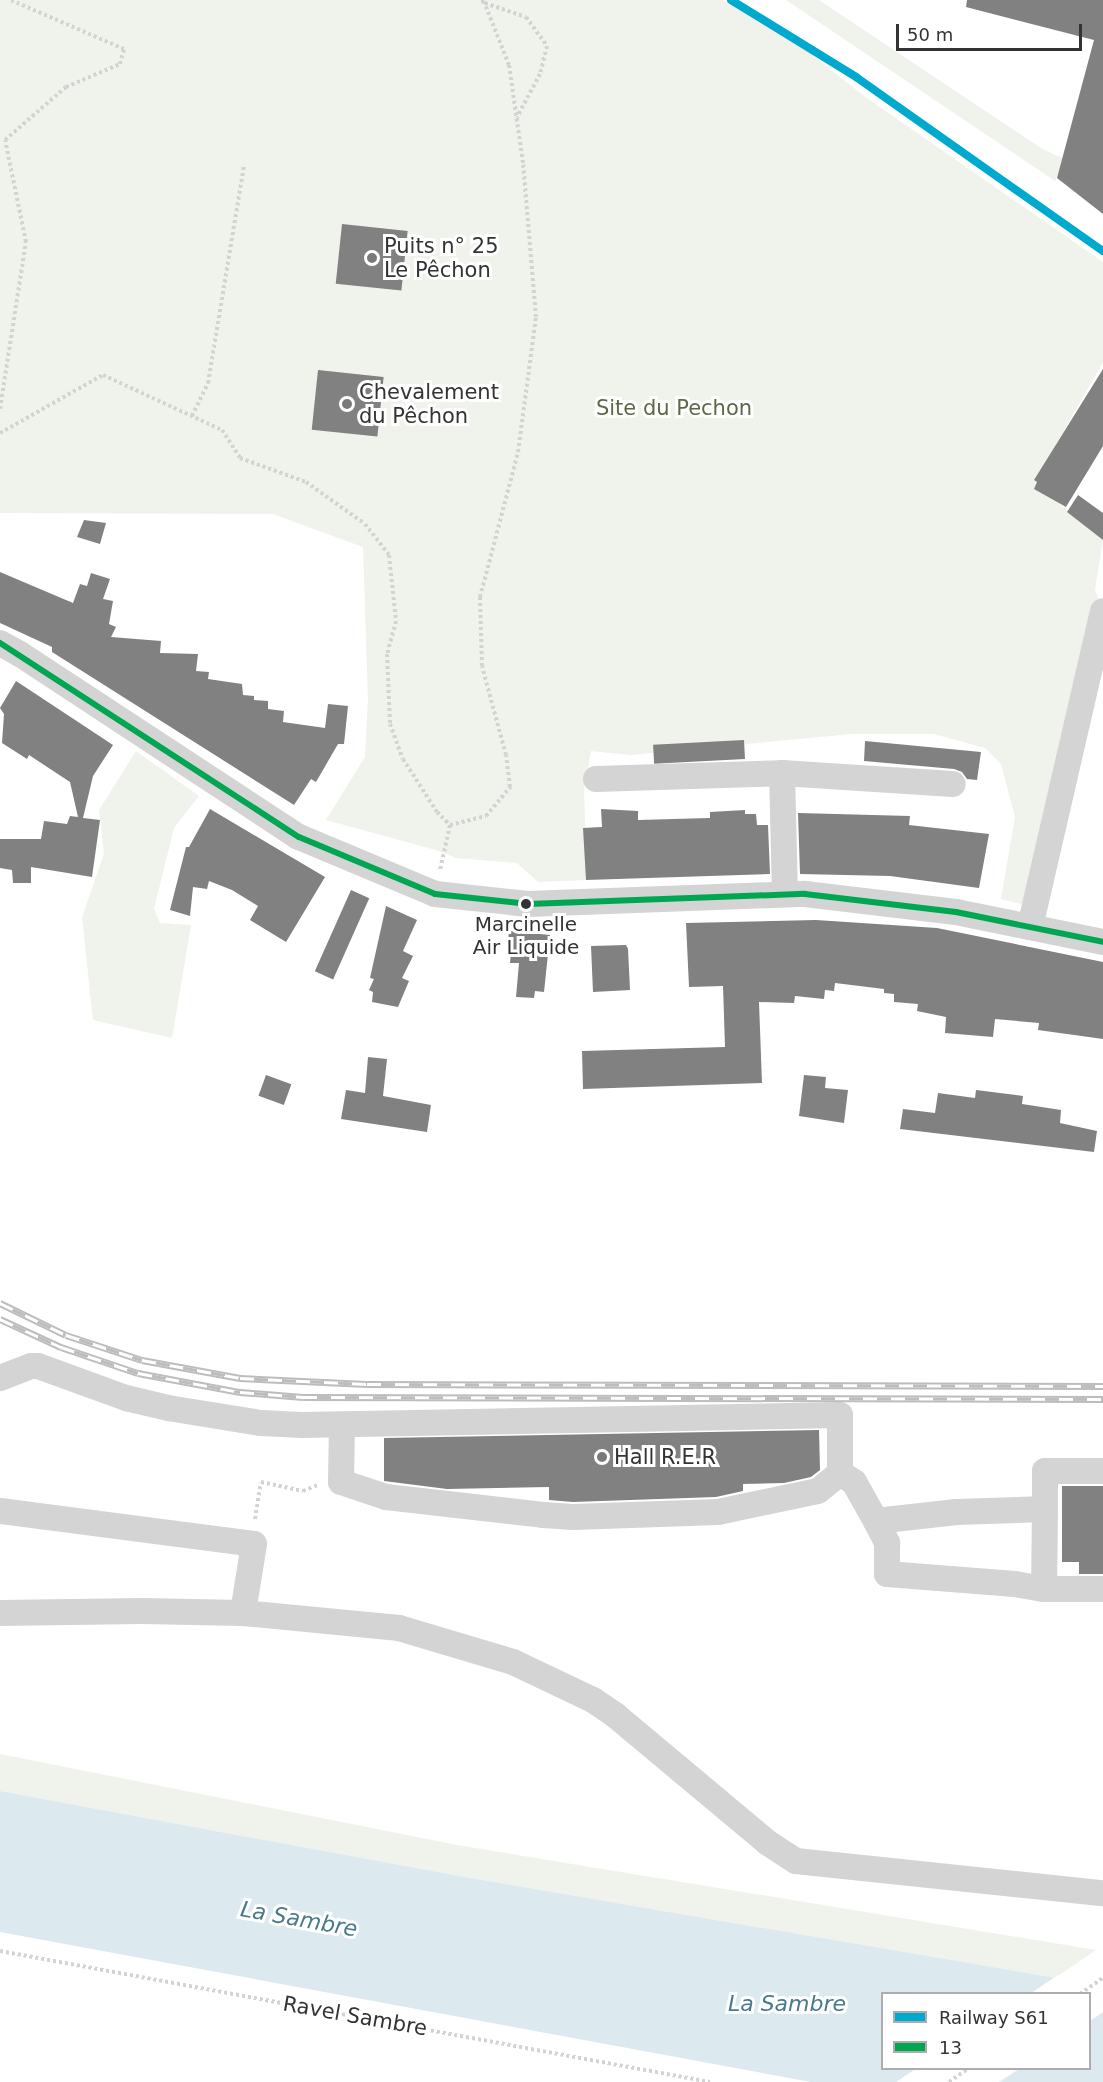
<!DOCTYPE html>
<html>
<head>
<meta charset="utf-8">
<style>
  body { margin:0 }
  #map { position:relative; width:1103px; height:2082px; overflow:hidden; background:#fff; font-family:"DejaVu Sans",sans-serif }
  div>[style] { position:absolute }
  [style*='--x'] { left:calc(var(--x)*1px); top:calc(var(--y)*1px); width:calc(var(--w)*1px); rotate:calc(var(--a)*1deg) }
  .green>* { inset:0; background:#f0f2ec }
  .water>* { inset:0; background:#dce9ee }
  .pier>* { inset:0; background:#fff }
  .building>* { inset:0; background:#818181; transform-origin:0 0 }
  .path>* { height:4px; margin-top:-2px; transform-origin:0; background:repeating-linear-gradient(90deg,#d3d3d3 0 3px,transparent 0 6px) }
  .minor>* { height:26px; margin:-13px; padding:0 13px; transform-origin:13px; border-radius:13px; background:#d4d4d4 }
  .rail>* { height:7px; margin-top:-3.5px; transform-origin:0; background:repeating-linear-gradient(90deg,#fff 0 14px,#bdbdbd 0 28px); box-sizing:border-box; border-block:2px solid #bdbdbd }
  .bus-1>* { height:6px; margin:-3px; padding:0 3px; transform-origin:3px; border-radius:3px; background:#00a651 }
  .rail-1>* { height:8px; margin:-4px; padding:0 4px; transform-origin:4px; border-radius:4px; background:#00a9ce }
  .dots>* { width:16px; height:16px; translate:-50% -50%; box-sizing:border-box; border:3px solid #fff; border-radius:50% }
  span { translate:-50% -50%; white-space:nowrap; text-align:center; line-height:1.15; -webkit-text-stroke:6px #fff; paint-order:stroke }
  .bus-label { font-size:20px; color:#333 }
  .poi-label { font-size:21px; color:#333 }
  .left { translate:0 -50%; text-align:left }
  .park-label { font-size:21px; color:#5a6a44 }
  .street-label { font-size:21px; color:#333 }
  .water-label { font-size:22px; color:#49798c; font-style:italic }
  .legend { position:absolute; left:881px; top:1992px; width:210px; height:78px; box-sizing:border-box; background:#fff; border:2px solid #adadad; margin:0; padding:8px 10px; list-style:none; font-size:18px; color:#333 }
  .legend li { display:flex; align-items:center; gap:12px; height:30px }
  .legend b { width:30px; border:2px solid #adadad }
  .scale { position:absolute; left:896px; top:24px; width:186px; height:27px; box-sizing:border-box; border:3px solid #333; border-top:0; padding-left:8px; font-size:18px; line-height:21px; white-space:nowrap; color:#333; -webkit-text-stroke:4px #fff; paint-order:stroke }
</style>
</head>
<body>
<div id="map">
  <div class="green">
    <div style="clip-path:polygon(0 0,722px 0,782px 31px,864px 96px,1103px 262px,1103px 362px,1034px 483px,1103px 540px,1095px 590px,1103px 610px,1029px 906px,1001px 899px,1015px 817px,1001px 764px,985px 748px,934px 734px,851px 734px,631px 755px,591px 751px,584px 787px,587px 880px,538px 882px,517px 863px,456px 858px,436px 850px,326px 820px,365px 757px,368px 700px,363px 547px,273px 514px,0 513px)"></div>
    <div style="clip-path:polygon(786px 0,819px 0,1044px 150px,1064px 159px,1055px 181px)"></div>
    <div style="clip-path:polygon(136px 751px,199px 796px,174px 828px,154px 909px,160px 923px,191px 925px,172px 1038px,93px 1020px,82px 917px,104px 854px,99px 810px)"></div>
    <div style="clip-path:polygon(0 1754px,457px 1845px,1096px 1950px,1055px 1978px,475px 1879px,0 1791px)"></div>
  </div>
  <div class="water">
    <div style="clip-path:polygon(evenodd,0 1791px,470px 1878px,1103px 1986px,1103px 2082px,811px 2082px,0 1932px,0 1791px,882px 1994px,1090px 1994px,1090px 2068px,882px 2068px,882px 1994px)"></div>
  </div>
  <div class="pier">
    <div style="clip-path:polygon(1058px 1975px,1103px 1983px,1103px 2012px,1090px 2021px,1090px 1994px,1031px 1993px)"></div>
    <div style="clip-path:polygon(917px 2068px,1019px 2068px,1019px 2069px,999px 2082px,896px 2082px)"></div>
  </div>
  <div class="building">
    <div style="clip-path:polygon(967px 0,1103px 0,1103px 214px,1057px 178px,1094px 40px,966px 7px)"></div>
    <div style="left:342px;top:224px;width:66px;height:60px;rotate:6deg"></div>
    <div style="clip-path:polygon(1103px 369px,1103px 446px,1066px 507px,1034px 489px,1037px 482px,1034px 480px)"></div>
    <div style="left:318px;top:370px;width:66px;height:60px;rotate:6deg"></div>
    <div style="clip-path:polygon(1078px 495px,1103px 513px,1103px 540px,1067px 512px)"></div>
    <div style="clip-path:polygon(84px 520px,106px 523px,100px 544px,77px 537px)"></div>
    <div style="clip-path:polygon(0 572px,73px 603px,80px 584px,87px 586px,91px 573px,110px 579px,103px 599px,113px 601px,109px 624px,116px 627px,111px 637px,161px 641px,160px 653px,198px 654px,196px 671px,209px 672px,208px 679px,242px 684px,243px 695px,254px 696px,254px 700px,268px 701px,268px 709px,284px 711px,283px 722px,325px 728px,328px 704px,348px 706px,344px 744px,338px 744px,316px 782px,311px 779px,294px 805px,52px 652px,52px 647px,0 623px)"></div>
    <div style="clip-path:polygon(16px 681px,113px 745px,93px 776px,83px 818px,100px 820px,92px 877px,31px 867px,31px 883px,13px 883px,12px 870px,0 868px,0 839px,41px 839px,44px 821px,67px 824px,70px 816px,78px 817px,70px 782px,29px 755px,27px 759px,2px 743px,4px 714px,0 708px)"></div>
    <div style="left:744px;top:740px;width:19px;height:91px;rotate:87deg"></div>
    <div style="clip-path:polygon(865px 741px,981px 752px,977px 780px,967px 779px,962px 772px,954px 769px,864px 761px)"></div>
    <div style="clip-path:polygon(210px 809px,325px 877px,286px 942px,250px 920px,258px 906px,232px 890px,209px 881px,207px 889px,193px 887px,190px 916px,170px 910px,186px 847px,189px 847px)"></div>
    <div style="clip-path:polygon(601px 809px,638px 811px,638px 820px,710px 818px,710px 812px,745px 810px,745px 814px,756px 814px,757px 825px,768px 825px,770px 874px,586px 880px,583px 828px,602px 827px)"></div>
    <div style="clip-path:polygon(798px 813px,910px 816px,909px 825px,989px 834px,979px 888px,890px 876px,800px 874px)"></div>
    <div style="left:351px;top:890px;width:20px;height:89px;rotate:24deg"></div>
    <div style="clip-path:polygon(386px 906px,417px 920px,403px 951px,413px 956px,402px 978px,409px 981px,398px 1007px,372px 1002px,373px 992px,369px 990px,374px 979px,370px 978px)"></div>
    <div style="clip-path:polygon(816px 920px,937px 928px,1103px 962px,1103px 1039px,1038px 1030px,1039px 1023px,995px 1019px,993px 1037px,945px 1033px,946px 1017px,917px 1011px,918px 1004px,894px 1002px,894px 994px,884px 993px,884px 989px,835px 983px,834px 991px,825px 990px,824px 999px,795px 996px,794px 1003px,759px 1002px,762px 1083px,583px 1089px,582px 1051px,725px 1047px,723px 986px,689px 987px,686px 923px)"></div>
    <div style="clip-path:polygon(509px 931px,550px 935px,544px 992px,535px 991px,534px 998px,516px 997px,519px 963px,510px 963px,511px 952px,507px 951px)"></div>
    <div style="clip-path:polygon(626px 945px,628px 949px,630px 990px,593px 992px,591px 946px)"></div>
    <div style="clip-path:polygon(368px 1057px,387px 1059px,383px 1096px,431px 1105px,427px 1132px,341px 1119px,346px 1090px,365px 1093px)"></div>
    <div style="left:266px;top:1075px;width:27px;height:22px;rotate:20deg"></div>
    <div style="clip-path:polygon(804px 1075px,826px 1077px,825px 1088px,848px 1090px,844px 1123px,799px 1116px)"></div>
    <div style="clip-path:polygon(976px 1090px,1023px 1096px,1022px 1104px,1061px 1110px,1060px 1123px,1097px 1131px,1094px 1152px,900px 1129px,903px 1109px,935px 1113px,938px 1093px,975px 1098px)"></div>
    <div style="clip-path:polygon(819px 1430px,820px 1470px,811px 1477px,784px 1483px,743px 1484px,743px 1491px,716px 1497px,573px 1502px,549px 1500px,549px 1487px,447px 1489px,384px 1481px,384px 1438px)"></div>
    <div style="clip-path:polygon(1062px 1486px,1103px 1486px,1103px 1574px,1079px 1574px,1079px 1562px,1062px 1562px)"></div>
  </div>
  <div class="path">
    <div style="--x:485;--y:3;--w:43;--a:18.9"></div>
    <div style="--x:526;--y:17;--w:36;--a:54"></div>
    <div style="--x:547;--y:46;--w:29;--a:104"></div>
    <div style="--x:540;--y:74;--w:49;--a:118.1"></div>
    <div style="--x:0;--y:409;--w:169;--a:-81.2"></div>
    <div style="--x:26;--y:242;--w:104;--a:-101.6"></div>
    <div style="--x:5;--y:140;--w:81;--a:-41"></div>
    <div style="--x:66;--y:87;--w:59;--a:-23.1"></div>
    <div style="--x:120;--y:64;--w:16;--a:-75"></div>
    <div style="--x:124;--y:49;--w:123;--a:-156.6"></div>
    <div style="--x:192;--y:416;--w:37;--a:-64"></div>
    <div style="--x:208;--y:383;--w:220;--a:-80.6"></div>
    <div style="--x:0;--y:433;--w:118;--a:-29.4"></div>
    <div style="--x:103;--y:375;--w:131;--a:24.8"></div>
    <div style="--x:222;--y:430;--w:33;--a:57"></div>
    <div style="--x:240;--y:458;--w:70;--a:20"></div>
    <div style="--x:306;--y:482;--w:72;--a:35.4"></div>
    <div style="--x:365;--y:524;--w:39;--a:52"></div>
    <div style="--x:389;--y:555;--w:66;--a:83.9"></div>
    <div style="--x:396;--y:621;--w:34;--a:105"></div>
    <div style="--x:387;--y:654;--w:70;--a:87.5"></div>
    <div style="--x:390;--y:724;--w:37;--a:70"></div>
    <div style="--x:403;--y:759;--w:63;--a:57.3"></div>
    <div style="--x:437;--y:812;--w:18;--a:45"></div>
    <div style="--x:450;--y:825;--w:46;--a:102.5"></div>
    <div style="--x:450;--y:825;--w:37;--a:-14"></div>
    <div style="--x:486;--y:816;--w:38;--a:-50"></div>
    <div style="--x:510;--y:787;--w:32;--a:-97"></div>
    <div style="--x:506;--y:755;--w:92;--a:-105.1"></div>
    <div style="--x:482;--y:666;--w:69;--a:-91.7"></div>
    <div style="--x:480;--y:597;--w:150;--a:-75.3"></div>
    <div style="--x:518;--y:452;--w:136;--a:-82.4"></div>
    <div style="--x:536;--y:317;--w:155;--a:-94.8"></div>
    <div style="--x:523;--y:163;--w:99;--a:-98.1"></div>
    <div style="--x:509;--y:65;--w:68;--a:-111.6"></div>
    <div style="--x:484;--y:2;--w:5;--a:-158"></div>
    <div style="--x:255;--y:1519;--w:37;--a:-81"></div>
    <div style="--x:261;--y:1482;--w:43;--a:12.1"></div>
    <div style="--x:303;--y:1491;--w:16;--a:-22"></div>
    <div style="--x:0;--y:1951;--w:722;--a:10.45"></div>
    <div style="--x:1080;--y:1994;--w:28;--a:-35"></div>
    <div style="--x:949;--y:2082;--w:24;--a:-35"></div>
  </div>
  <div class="minor">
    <div style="--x:0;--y:643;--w:23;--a:29"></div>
    <div style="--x:20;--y:654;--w:334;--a:33.3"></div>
    <div style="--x:299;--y:837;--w:147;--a:22.7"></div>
    <div style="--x:435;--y:894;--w:94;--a:6.1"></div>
    <div style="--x:528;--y:904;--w:277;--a:-2.1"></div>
    <div style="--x:805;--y:894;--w:152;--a:6.8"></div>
    <div style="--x:956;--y:912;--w:150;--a:11.5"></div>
    <div style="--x:782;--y:773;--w:121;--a:88.6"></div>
    <div style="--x:596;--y:779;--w:186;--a:-1.8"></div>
    <div style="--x:782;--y:773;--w:171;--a:3.7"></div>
    <div style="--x:1030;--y:927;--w:324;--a:-77"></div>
    <div style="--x:0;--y:1378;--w:33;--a:-21"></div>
    <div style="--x:31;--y:1366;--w:7;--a:0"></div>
    <div style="--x:38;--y:1366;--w:94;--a:20"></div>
    <div style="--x:126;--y:1398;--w:43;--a:13.4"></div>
    <div style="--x:168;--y:1408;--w:94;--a:9.2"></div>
    <div style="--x:261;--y:1423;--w:41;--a:2.8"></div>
    <div style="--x:302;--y:1425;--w:538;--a:-1.06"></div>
    <div style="--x:840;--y:1415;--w:58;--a:90"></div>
    <div style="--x:840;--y:1473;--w:17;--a:33"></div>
    <div style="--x:854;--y:1482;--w:45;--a:60.6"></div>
    <div style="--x:876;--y:1521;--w:81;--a:-6.4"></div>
    <div style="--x:956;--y:1512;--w:89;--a:-1.9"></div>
    <div style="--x:1045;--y:1509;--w:80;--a:90.7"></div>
    <div style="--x:1044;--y:1589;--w:59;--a:0"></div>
    <div style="--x:342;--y:1425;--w:57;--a:91"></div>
    <div style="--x:341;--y:1482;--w:47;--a:18.4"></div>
    <div style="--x:386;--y:1497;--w:158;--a:6.5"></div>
    <div style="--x:543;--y:1515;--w:30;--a:4"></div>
    <div style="--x:573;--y:1517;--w:145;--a:-2"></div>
    <div style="--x:718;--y:1512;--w:102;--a:-11.9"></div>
    <div style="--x:818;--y:1491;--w:28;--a:-39"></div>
    <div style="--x:1045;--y:1509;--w:38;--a:-90"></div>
    <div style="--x:1045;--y:1471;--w:58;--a:0"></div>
    <div style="--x:0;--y:1511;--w:256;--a:7.4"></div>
    <div style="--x:254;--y:1544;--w:70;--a:99.1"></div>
    <div style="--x:876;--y:1521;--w:25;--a:63"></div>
    <div style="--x:887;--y:1543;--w:31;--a:90"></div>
    <div style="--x:887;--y:1574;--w:128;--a:4.5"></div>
    <div style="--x:1015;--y:1584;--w:29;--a:10"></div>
    <div style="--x:0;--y:1613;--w:142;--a:-0.8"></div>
    <div style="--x:142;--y:1611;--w:101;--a:1.1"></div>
    <div style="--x:243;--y:1613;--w:157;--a:5.5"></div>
    <div style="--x:399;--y:1628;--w:119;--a:16.6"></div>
    <div style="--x:513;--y:1662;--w:89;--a:25.4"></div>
    <div style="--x:593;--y:1700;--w:27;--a:34"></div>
    <div style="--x:615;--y:1715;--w:199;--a:39.9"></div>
    <div style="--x:768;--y:1843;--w:33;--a:33"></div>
    <div style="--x:796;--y:1861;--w:309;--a:6"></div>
  </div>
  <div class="rail">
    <div style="--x:0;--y:1303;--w:73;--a:25.9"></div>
    <div style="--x:66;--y:1335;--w:80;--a:18.2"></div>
    <div style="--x:142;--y:1360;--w:100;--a:10.4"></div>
    <div style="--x:240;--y:1378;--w:127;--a:2.7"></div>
    <div style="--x:367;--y:1384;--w:736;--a:0.16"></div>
    <div style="--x:0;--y:1319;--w:67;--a:24.7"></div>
    <div style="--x:61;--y:1347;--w:81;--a:18.7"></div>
    <div style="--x:138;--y:1373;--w:104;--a:10.6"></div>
    <div style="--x:240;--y:1392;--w:63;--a:4.5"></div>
    <div style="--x:303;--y:1397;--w:800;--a:0.14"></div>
  </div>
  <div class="bus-1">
    <div style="--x:0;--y:643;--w:356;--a:33"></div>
    <div style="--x:299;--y:837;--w:147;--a:22.7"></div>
    <div style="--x:435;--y:894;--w:94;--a:6.1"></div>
    <div style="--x:528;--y:904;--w:277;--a:-2.1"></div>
    <div style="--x:805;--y:894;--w:152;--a:6.8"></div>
    <div style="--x:956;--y:912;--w:150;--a:11.5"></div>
  </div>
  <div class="rail-1">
    <div style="--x:731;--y:0;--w:147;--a:31.6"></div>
    <div style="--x:856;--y:77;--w:302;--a:35.2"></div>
  </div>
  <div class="dots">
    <div style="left:372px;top:258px;background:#7a7a7a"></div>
    <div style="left:347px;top:404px;background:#7a7a7a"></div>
    <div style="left:526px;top:904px;background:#333"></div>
    <div style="left:602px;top:1457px;background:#7a7a7a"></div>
  </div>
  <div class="bus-label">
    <span style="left:526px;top:936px">Marcinelle<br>Air Liquide</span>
  </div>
  <div class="poi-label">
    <span class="left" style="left:384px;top:258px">Puits n° 25<br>Le Pêchon</span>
    <span class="left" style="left:359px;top:404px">Chevalement<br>du Pêchon</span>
    <span class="left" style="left:614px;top:1457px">Hall R.E.R</span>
  </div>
  <div class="park-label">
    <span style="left:674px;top:408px">Site du Pechon</span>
  </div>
  <div class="street-label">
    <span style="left:355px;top:2016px;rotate:10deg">Ravel Sambre</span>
  </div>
  <div class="water-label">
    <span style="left:299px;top:1919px;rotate:10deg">La Sambre</span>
    <span style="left:787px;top:2004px">La Sambre</span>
  </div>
  <ul class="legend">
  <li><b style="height:8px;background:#00a9ce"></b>Railway S61</li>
  <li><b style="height:8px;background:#00a651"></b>13</li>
  </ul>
  <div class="scale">50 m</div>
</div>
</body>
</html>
